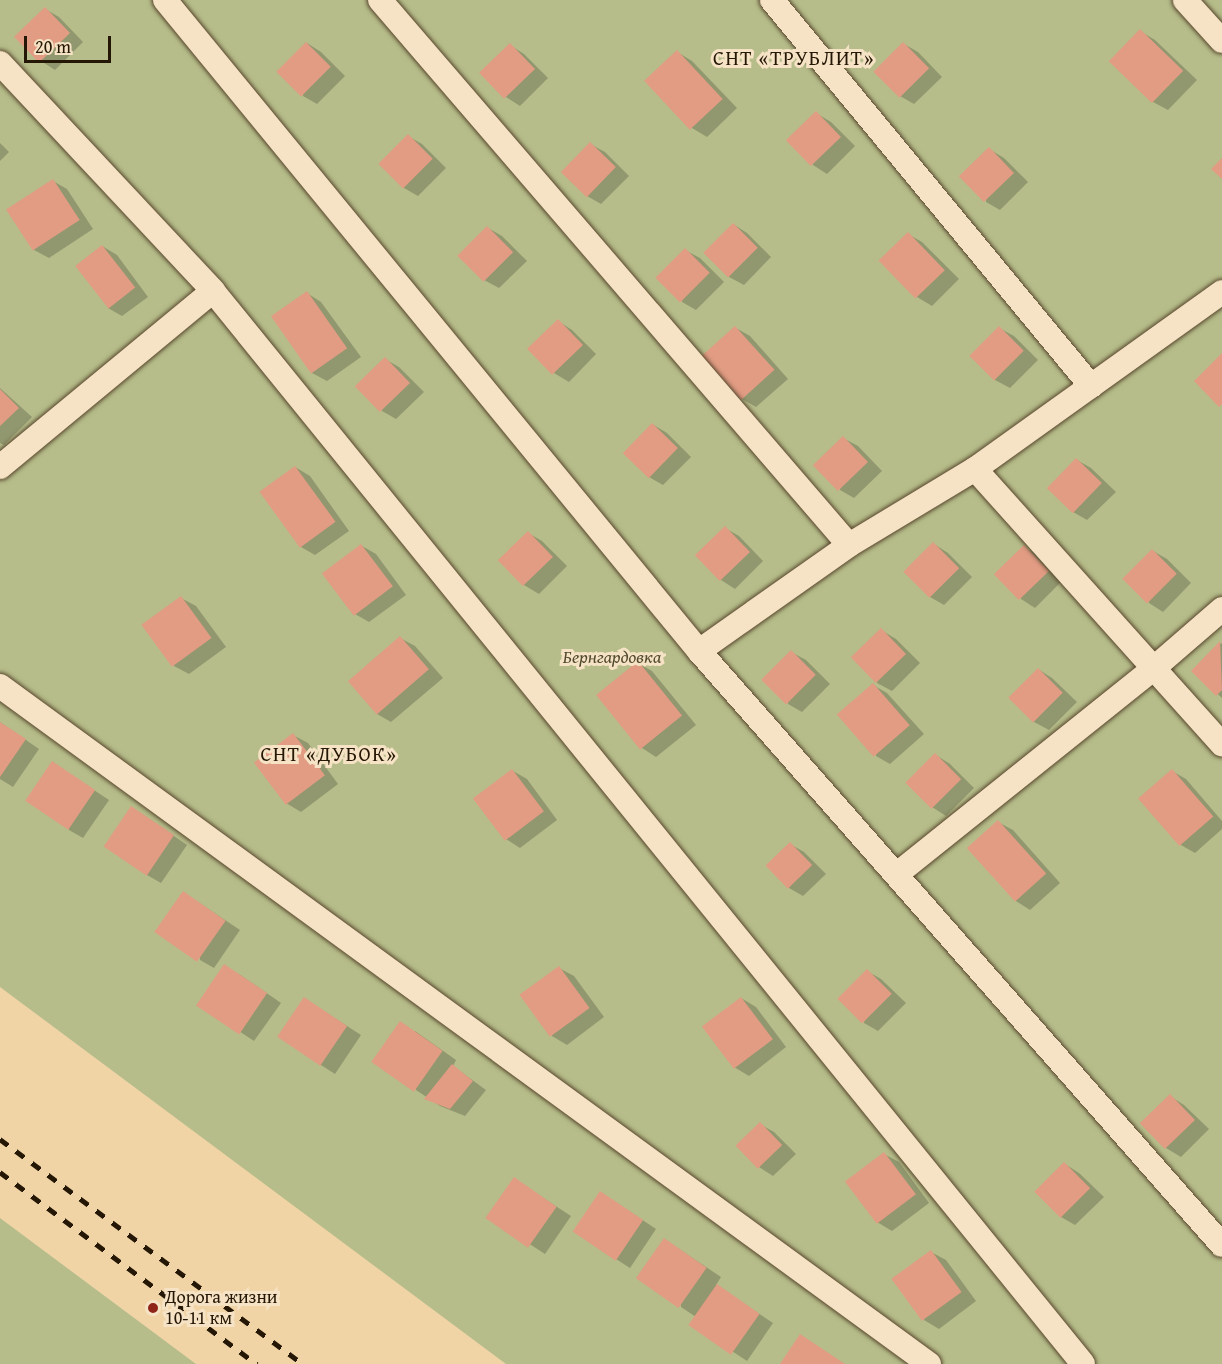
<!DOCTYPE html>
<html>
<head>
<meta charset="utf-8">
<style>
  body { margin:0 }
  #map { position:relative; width:1222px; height:1364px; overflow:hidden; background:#f1d4a6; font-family:"Gentium Book Plus",serif }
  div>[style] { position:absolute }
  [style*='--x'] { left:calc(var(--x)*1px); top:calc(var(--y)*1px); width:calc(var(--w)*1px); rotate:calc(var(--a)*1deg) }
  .green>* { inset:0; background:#b6bd8a }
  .shadow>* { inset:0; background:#0003 }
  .building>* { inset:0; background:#e29c84; transform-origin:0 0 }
  .roads { filter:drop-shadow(0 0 2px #58462d) drop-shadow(0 0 2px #58462d) }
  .street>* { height:24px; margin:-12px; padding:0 12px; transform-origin:12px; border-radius:12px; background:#f6e3c5 }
  .rail>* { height:4.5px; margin-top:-2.25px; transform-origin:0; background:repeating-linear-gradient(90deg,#251705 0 10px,transparent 0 20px) }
  .dots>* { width:16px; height:16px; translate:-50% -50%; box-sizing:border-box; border:3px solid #f6e3c5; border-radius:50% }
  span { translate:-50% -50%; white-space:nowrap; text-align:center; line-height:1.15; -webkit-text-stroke:6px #f6e3c5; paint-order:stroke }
  .park-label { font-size:18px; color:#50492d; font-style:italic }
  .poi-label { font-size:18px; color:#251705 }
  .left { translate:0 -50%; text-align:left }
  .neighbourhood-label { font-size:20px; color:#251705; letter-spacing:1.5px }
  .scale { position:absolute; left:24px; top:36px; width:87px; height:27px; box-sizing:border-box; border:3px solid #251705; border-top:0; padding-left:8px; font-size:18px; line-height:21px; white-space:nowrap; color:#251705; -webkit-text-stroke:4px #f6e3c5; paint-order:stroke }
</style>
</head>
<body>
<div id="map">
  <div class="green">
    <div style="clip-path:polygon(0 0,1222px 0,1222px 1364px,506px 1364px,0 987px)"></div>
    <div style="clip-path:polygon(0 1218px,196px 1364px,0 1364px)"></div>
  </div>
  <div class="shadow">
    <div style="clip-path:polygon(45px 9px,59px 17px,83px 42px,55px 70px,41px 61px,17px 37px)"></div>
    <div style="clip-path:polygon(1140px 31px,1155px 40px,1197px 80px,1168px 110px,1153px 102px,1111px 62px)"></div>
    <div style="clip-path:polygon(307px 43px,321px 52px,345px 76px,317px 104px,303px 96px)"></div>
    <div style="clip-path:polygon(904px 44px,918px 52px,942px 77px,914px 104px,900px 96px)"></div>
    <div style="clip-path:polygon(510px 45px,524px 54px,548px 78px,520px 106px,506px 97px)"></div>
    <div style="clip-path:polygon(677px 52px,692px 61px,737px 108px,707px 137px,692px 128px,647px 81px)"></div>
    <div style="clip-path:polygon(816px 113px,831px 122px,855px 146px,827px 174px,813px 165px)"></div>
    <div style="clip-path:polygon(408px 136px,422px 144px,446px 168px,418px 196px,404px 188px)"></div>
    <div style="clip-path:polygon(0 143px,9px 152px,0 161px)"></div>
    <div style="clip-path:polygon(590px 144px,605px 152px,629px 176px,601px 204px,587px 196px)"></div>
    <div style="clip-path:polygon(989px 149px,1004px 158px,1028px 182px,1000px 210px,986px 202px)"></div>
    <div style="clip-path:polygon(53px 181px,67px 189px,93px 229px,49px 258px,34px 250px)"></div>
    <div style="clip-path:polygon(733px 224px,747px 233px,771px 257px,744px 285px,729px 277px)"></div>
    <div style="clip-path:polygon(488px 228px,502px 236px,527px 261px,499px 288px,484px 280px,460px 256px)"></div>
    <div style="clip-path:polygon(908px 234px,922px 242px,959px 279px,932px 306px,917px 297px)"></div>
    <div style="clip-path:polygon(102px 246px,117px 255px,148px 297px,122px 316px,108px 308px)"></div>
    <div style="clip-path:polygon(685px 250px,700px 258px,724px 282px,696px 310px,682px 302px)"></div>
    <div style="clip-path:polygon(307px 293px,321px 302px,361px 357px,327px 381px,312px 373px,273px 318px)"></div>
    <div style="clip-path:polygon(558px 321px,572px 330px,596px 354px,569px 382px,554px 373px)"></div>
    <div style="clip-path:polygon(736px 328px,750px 336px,788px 379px,756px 407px,742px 399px)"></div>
    <div style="clip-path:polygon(999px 328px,1014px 336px,1038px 360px,1010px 388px,995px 380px)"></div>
    <div style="clip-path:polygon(385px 359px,399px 367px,424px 392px,396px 419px,382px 411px)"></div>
    <div style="clip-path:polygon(0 388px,32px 417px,4px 445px,0 443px)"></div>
    <div style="clip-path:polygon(652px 424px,667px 433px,691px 457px,663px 485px,649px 477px)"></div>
    <div style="clip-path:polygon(843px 438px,858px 446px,882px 471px,854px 498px,840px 490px)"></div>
    <div style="clip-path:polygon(1077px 460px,1091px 468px,1116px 492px,1087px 520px,1073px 512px)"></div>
    <div style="clip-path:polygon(295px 467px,310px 476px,349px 531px,315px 555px,301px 547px)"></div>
    <div style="clip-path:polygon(725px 528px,739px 536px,763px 561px,735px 589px,721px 580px,697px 556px)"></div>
    <div style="clip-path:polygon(528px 533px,542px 541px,567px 566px,539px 594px,524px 585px)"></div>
    <div style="clip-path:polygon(934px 544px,948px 553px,972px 577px,944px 605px,930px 597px)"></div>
    <div style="clip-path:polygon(362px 546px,376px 554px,406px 595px,369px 622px,355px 614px)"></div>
    <div style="clip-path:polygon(1024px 547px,1039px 556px,1063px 580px,1035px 608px,1021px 599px)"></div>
    <div style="clip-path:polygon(1153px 551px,1167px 559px,1191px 583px,1163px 612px,1149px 603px)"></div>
    <div style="clip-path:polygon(181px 598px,196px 606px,226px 647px,189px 674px,174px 666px)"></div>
    <div style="clip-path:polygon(881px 630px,896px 639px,920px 663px,892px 691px,877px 683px)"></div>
    <div style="clip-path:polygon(400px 638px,415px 646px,443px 678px,391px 722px,377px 714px)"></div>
    <div style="clip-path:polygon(1221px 643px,1222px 644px,1222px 698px,1193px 671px)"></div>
    <div style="clip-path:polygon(791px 652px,806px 660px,830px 684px,802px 712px,788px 704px)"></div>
    <div style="clip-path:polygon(638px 663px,652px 671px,696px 725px,656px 757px,642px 748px)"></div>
    <div style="clip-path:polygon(1038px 669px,1052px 678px,1077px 702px,1049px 730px,1034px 722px)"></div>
    <div style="clip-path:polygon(873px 685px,887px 693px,924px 734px,890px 764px,876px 756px)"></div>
    <div style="clip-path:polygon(0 722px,39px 749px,13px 787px,0 779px)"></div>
    <div style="clip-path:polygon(293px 735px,308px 743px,338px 784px,301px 812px,286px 803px)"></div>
    <div style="clip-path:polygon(936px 755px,950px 764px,974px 788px,946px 816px,932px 807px)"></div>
    <div style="clip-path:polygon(53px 763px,109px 800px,83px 838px,69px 830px)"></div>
    <div style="clip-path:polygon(513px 771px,527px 779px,557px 820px,520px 848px,506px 839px)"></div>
    <div style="clip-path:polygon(1172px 771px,1186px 779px,1222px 821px,1222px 829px,1195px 853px,1181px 845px)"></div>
    <div style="clip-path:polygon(145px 816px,187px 845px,161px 883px,147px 875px)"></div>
    <div style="clip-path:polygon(998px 822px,1013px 830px,1060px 883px,1030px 910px,1016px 901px)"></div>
    <div style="clip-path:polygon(790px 844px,804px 852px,826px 874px,803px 896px,789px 888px)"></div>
    <div style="clip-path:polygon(198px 902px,240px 930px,214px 968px,200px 960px)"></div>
    <div style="clip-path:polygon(559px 968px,574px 976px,604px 1017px,567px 1045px,552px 1036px)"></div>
    <div style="clip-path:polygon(867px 971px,881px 979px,906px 1003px,878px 1031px,864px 1023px)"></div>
    <div style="clip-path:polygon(239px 974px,281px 1003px,254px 1041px,198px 1004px)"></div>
    <div style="clip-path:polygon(741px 998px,756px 1007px,786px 1047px,749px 1076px,734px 1067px,704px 1027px)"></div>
    <div style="clip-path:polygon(305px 999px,361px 1035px,335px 1074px,321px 1065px)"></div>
    <div style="clip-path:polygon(415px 1031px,456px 1060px,453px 1066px,486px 1090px,465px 1116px,440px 1106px,416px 1090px)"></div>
    <div style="clip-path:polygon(1170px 1096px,1184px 1105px,1209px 1129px,1181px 1157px,1166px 1148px)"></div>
    <div style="clip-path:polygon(760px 1124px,774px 1132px,796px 1154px,773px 1176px,759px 1167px)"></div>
    <div style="clip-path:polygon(884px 1154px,899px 1162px,929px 1203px,892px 1231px,877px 1222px)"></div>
    <div style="clip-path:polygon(1065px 1164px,1079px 1173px,1104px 1197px,1075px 1225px,1061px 1217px)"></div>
    <div style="clip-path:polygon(528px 1188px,571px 1216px,545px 1254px,488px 1217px)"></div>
    <div style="clip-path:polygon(614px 1201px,656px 1229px,630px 1268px,616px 1259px)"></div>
    <div style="clip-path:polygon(679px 1249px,721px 1277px,716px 1285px,773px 1323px,747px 1361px,691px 1324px,696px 1317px,681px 1307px)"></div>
    <div style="clip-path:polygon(931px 1252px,946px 1260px,976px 1301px,939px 1329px,924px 1320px)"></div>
  </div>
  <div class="building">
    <div style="left:45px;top:7px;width:36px;height:43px;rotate:46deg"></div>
    <div style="left:1140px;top:29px;width:60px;height:45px;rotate:44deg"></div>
    <div style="left:306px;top:42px;width:35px;height:42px;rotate:45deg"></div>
    <div style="left:903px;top:42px;width:37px;height:42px;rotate:45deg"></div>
    <div style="left:510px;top:43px;width:36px;height:43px;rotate:46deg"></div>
    <div style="left:677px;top:50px;width:67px;height:45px;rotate:47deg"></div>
    <div style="left:816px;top:111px;width:36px;height:42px;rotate:46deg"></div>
    <div style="left:408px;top:134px;width:35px;height:42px;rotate:45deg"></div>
    <div style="left:590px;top:142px;width:36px;height:42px;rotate:44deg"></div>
    <div style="left:989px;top:147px;width:36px;height:42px;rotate:46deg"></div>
    <div style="clip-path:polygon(1222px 158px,1222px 179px,1211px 169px)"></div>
    <div style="left:53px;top:179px;width:49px;height:56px;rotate:57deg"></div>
    <div style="left:733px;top:223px;width:35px;height:42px;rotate:45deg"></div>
    <div style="left:487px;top:226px;width:37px;height:42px;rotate:45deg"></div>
    <div style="left:908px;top:232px;width:53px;height:41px;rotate:46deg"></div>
    <div style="left:102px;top:245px;width:54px;height:34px;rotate:52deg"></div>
    <div style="left:685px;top:248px;width:35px;height:42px;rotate:45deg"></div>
    <div style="left:307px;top:291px;width:70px;height:44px;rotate:55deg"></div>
    <div style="left:558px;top:319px;width:36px;height:43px;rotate:46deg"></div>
    <div style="left:735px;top:326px;width:59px;height:45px;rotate:48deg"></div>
    <div style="left:999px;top:326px;width:35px;height:42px;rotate:45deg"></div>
    <div style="clip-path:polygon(1222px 353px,1222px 404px,1219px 407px,1194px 381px)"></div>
    <div style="left:385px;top:357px;width:36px;height:42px;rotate:46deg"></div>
    <div style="clip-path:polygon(0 389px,19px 408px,0 426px)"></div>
    <div style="left:652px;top:423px;width:36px;height:42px;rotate:44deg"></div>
    <div style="left:843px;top:436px;width:36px;height:42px;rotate:46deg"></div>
    <div style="left:1076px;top:458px;width:36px;height:42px;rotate:44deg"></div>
    <div style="left:295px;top:466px;width:69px;height:44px;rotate:54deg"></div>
    <div style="left:725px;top:526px;width:36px;height:42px;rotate:46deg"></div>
    <div style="left:528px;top:531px;width:36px;height:42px;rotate:46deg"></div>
    <div style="left:933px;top:542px;width:37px;height:42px;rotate:45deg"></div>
    <div style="left:361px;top:544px;width:53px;height:49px;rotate:53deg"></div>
    <div style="left:1024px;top:545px;width:36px;height:42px;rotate:46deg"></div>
    <div style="left:1152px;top:549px;width:35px;height:42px;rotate:45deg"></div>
    <div style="left:181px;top:596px;width:52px;height:49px;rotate:54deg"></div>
    <div style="left:881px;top:628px;width:36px;height:42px;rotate:46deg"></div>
    <div style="left:400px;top:636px;width:44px;height:69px;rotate:49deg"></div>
    <div style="clip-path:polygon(1220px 641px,1222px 690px,1216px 696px,1191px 671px)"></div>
    <div style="left:791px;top:650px;width:35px;height:42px;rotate:45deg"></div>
    <div style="left:638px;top:661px;width:70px;height:54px;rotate:51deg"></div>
    <div style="left:1038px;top:668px;width:35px;height:42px;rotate:45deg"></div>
    <div style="left:873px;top:683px;width:56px;height:48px;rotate:49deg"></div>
    <div style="clip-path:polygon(0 722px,26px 739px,0 777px)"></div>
    <div style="left:293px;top:733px;width:53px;height:49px;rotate:53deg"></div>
    <div style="left:935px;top:753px;width:37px;height:42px;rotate:45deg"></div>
    <div style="left:52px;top:761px;width:52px;height:48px;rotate:34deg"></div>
    <div style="left:512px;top:769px;width:53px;height:49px;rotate:53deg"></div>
    <div style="left:1172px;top:769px;width:63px;height:45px;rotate:49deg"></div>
    <div style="left:131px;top:806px;width:52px;height:49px;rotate:34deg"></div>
    <div style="left:998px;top:820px;width:72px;height:42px;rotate:48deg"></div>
    <div style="left:790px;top:842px;width:32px;height:34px;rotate:46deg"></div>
    <div style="left:183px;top:891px;width:52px;height:50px;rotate:35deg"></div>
    <div style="left:224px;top:964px;width:52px;height:50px;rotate:34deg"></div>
    <div style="left:559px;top:966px;width:52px;height:49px;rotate:54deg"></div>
    <div style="left:867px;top:969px;width:35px;height:42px;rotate:45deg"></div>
    <div style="left:304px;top:997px;width:52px;height:48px;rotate:34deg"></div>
    <div style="left:741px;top:997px;width:53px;height:49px;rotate:53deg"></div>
    <div style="left:400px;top:1021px;width:52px;height:50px;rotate:35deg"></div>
    <div style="clip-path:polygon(452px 1064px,473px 1081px,450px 1109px,424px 1099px)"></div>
    <div style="left:1170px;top:1094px;width:36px;height:42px;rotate:46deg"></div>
    <div style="left:760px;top:1122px;width:32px;height:34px;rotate:46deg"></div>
    <div style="left:884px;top:1152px;width:53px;height:49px;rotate:53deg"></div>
    <div style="left:1064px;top:1162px;width:37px;height:42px;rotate:45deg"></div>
    <div style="left:514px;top:1177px;width:52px;height:50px;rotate:35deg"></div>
    <div style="left:600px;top:1191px;width:52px;height:49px;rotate:34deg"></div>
    <div style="left:664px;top:1238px;width:52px;height:49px;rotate:35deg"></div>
    <div style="left:931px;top:1250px;width:52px;height:49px;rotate:54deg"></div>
    <div style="left:717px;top:1284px;width:52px;height:50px;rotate:35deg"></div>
    <div style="clip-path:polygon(800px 1334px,845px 1364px,780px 1364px)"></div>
  </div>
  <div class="roads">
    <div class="street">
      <div style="--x:165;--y:0;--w:842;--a:50.64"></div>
      <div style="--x:699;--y:651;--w:791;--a:48.64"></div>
      <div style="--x:380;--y:0;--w:719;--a:49.29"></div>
      <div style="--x:772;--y:0;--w:501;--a:50.43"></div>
      <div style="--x:1185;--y:0;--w:55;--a:47.9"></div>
      <div style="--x:0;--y:63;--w:312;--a:46.9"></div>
      <div style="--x:213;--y:291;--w:1381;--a:50.96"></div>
      <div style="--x:0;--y:467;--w:276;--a:-39.6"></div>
      <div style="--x:975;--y:469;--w:370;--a:48.1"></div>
      <div style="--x:699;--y:651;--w:184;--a:-35.2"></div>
      <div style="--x:849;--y:545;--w:147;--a:-31.1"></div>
      <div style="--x:975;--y:469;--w:304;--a:-35.6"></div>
      <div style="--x:0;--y:686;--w:1150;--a:36.12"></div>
      <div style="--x:897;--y:874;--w:329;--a:-38.7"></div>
      <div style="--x:1154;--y:668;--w:90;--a:-40.9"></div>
    </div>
  </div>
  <div class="rail">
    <div style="--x:0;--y:1139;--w:377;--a:36.6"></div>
    <div style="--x:0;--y:1172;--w:321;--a:36.8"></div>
  </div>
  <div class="dots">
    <div style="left:153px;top:1308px;background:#8f2418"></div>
  </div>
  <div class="park-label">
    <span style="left:612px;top:657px">Бернгардовка</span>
  </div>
  <div class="poi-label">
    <span class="left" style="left:165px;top:1308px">Дорога жизни<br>10-11 км</span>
  </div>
  <div class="neighbourhood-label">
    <span style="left:794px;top:57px">СНТ «ТРУБЛИТ»</span>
    <span style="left:329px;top:753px">СНТ «ДУБОК»</span>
  </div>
  <div class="scale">20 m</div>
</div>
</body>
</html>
